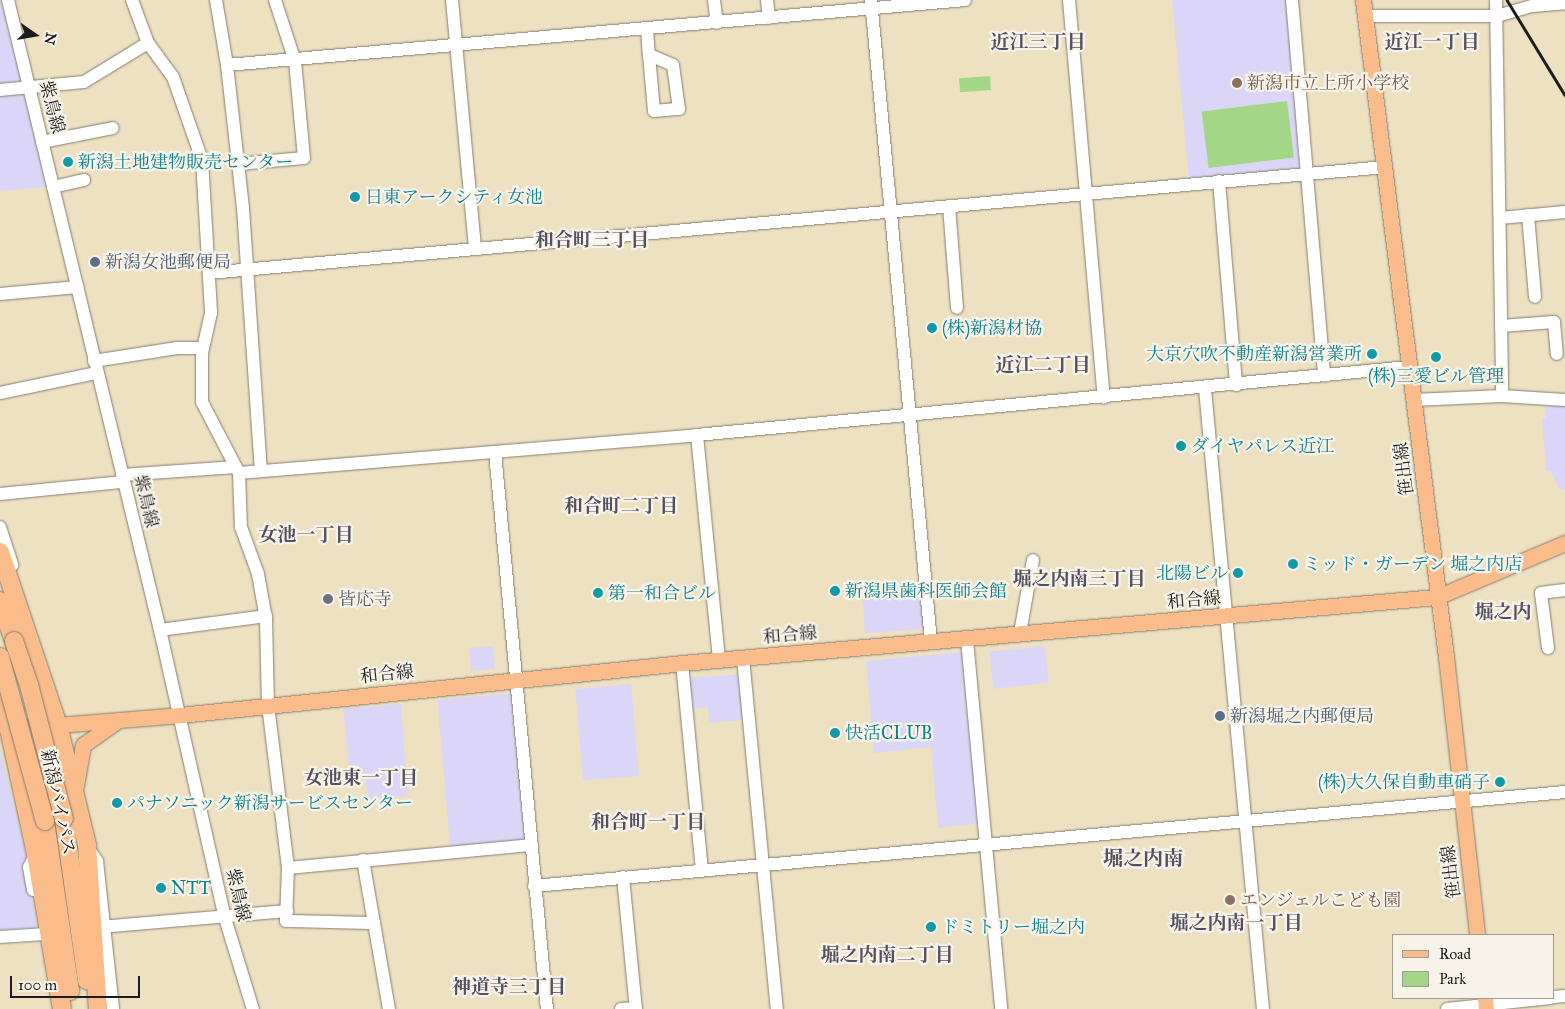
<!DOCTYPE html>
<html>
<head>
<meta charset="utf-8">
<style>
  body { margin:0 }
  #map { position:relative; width:1565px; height:1009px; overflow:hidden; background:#ede1c2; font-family:"IM FELL Great Primer","Noto Serif JP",serif }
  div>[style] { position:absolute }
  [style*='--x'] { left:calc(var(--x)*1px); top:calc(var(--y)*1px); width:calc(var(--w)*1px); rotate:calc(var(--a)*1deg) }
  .built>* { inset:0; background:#dbd6f7; transform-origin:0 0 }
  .green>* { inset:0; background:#a3d787; transform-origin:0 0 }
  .roads { filter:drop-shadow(0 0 1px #847e6f) drop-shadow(0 0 1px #847e6f) }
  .minor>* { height:12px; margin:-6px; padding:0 6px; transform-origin:6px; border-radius:6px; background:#fff }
  .major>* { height:15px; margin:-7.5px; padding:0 7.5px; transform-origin:7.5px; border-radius:7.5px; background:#fabc8b }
  .highway>* { height:18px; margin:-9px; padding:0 9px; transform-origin:9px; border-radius:9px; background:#fabc8b }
  .rail>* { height:2.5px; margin:-1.25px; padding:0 1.25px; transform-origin:1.25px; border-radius:1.25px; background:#1c1c1c }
  .bridges { filter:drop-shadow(0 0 1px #847e6f) drop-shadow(0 0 1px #847e6f) }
  .highway-bridge>* { height:18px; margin:-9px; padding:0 9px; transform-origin:9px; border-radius:9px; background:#fabc8b }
  .dots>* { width:14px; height:14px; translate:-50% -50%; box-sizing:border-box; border:2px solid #f7f3e8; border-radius:50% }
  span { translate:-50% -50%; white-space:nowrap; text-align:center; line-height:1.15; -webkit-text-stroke:4.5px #f7f3e8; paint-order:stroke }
  .education-label { font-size:18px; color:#785e54 }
  .left { translate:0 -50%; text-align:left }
  .street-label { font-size:18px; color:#1c1c1c }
  .culture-label { font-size:18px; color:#0d838f }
  .right { translate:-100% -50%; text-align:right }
  .service-label { font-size:18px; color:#4e5e75 }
  .worship-label { font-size:18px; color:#5b616d }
  .neighbourhood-label { font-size:19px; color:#555061; font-weight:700 }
  .quarter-label { font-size:20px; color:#555061; font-weight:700 }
  .legend { position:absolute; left:1392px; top:934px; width:162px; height:65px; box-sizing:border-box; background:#f7f3e8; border:1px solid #9f9d96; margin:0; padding:6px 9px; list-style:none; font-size:15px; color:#1c1c1c }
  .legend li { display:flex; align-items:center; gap:10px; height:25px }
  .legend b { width:25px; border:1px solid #9f9d96 }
  .north { position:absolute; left:10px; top:10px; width:50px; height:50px; -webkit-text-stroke:4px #f7f3e8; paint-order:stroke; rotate:103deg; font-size:14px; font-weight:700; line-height:20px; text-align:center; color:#1c1c1c }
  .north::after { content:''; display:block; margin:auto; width:18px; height:22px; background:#1c1c1c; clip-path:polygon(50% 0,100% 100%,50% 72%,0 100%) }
  .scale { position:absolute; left:10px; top:976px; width:130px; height:22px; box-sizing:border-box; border:2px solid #1c1c1c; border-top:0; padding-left:6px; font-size:15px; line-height:18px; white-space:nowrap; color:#1c1c1c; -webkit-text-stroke:4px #f7f3e8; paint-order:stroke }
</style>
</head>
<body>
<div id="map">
  <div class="built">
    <div style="clip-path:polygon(0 0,16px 53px,46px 187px,0 191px)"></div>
    <div style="clip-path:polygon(1172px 0,1288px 0,1303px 165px,1298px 169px,1189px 179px)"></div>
    <div style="clip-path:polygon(1545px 401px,1565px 404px,1565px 489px,1559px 489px,1550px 471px,1546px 471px,1542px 418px,1546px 418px)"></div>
    <div style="left:923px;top:589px;width:40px;height:61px;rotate:86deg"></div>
    <div style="left:493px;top:646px;width:23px;height:24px;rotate:85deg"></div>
    <div style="left:1045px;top:646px;width:37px;height:56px;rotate:84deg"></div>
    <div style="clip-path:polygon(965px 652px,981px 823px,938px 828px,931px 747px,874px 753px,866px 661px)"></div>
    <div style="clip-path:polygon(742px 674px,746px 720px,709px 723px,708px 707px,690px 709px,688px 678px)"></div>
    <div style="left:631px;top:684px;width:92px;height:56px;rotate:85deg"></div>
    <div style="left:514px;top:693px;width:149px;height:77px;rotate:85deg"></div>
    <div style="clip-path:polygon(401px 704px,408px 796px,368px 799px,365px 775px,350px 776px,343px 709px)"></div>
    <div style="clip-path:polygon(0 751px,26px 852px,37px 932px,0 933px)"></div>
  </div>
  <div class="green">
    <div style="left:990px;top:76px;width:14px;height:31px;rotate:86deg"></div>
    <div style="left:1287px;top:101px;width:57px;height:86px;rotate:83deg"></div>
  </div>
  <div class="roads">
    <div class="minor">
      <div style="--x:8;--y:0;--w:648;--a:76.44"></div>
      <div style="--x:160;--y:630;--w:292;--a:77.3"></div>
      <div style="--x:224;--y:915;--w:98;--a:72.9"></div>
      <div style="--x:132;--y:0;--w:46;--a:69.6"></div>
      <div style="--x:148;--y:43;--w:42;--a:53.7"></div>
      <div style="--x:173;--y:77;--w:88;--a:70.7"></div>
      <div style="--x:202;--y:160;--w:153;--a:86.6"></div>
      <div style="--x:211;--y:313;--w:41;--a:102.7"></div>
      <div style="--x:202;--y:353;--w:49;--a:90"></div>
      <div style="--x:202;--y:402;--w:80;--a:62.5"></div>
      <div style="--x:239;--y:473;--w:54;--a:87.9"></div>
      <div style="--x:241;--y:527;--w:50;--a:70.1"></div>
      <div style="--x:258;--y:574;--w:46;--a:79.9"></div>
      <div style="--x:266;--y:619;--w:86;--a:88.7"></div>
      <div style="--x:268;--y:705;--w:164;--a:83"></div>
      <div style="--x:288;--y:868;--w:53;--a:92.2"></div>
      <div style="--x:286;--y:921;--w:88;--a:1.3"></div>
      <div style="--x:216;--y:0;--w:66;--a:80.4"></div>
      <div style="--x:227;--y:65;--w:144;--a:83.6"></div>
      <div style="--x:243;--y:208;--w:263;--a:86.1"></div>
      <div style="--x:452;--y:0;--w:250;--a:84.7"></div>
      <div style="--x:714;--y:0;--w:23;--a:83"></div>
      <div style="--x:767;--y:0;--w:18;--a:84"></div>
      <div style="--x:871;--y:0;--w:645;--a:84.66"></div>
      <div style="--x:1069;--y:0;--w:399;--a:85"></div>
      <div style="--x:1292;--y:0;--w:377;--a:85.1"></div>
      <div style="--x:1496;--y:0;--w:396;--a:89.1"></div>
      <div style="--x:1365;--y:16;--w:132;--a:0"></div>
      <div style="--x:1497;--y:16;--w:37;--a:-16"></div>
      <div style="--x:1533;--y:6;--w:32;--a:-5"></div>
      <div style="--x:647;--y:29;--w:26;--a:86"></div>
      <div style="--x:649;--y:55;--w:56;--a:84.9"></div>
      <div style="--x:654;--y:111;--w:25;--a:-5"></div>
      <div style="--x:679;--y:109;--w:44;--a:-97.8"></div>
      <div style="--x:673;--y:65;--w:26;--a:-157"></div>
      <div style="--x:227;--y:65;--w:741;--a:-5.03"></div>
      <div style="--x:0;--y:90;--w:84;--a:-5.4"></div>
      <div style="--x:84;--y:82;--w:75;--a:-31.4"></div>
      <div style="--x:42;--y:142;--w:72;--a:-11.2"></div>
      <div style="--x:239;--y:164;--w:65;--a:-5.3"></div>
      <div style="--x:304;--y:158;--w:97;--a:-95.3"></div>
      <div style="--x:295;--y:61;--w:64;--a:-108.2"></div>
      <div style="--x:1219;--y:181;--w:205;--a:85.2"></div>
      <div style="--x:53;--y:187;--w:32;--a:-13"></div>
      <div style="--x:949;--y:206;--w:102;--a:85.5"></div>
      <div style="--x:1528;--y:215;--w:82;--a:85.1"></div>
      <div style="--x:1500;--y:218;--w:65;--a:-5.3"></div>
      <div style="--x:209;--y:273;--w:1180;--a:-5.15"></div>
      <div style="--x:0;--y:294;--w:78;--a:-5.1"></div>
      <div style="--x:1501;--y:326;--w:53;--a:-4.3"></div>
      <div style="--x:1554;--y:322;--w:32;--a:85"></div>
      <div style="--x:94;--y:361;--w:84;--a:-8.9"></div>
      <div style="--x:177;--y:348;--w:26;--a:0"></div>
      <div style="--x:1205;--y:389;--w:623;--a:84.66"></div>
      <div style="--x:0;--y:393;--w:99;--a:-11.7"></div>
      <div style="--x:1414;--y:400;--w:88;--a:-2.6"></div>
      <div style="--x:1502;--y:396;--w:63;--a:3.6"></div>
      <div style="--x:697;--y:435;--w:226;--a:84.4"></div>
      <div style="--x:495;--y:452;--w:559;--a:84.67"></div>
      <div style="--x:239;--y:473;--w:460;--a:-4.7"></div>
      <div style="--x:697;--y:435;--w:715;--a:-5.46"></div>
      <div style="--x:122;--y:475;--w:114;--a:-4"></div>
      <div style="--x:0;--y:494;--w:124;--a:-5.6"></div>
      <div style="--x:0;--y:527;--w:40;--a:72"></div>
      <div style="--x:160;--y:630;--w:107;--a:-7.5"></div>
      <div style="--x:1020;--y:633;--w:74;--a:-79.9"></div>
      <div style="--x:967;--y:640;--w:371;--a:84.7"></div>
      <div style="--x:1548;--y:648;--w:55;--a:-97.3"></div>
      <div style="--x:1541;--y:593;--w:24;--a:-7"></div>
      <div style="--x:743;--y:658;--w:353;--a:84.5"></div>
      <div style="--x:682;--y:663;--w:208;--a:84.5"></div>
      <div style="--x:88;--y:848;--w:16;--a:55"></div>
      <div style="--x:97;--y:861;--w:149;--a:83.8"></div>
      <div style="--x:363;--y:860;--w:151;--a:80.1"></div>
      <div style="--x:288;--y:868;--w:243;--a:-5.4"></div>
      <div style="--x:623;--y:877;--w:133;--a:84.4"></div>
      <div style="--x:534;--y:886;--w:1035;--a:-5.21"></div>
      <div style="--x:33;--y:890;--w:23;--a:-100"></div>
      <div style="--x:29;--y:867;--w:15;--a:-62"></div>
      <div style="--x:100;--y:927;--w:188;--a:-4.9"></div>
      <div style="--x:0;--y:937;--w:45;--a:-3.8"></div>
      <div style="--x:1554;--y:997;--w:11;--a:-5"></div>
      <div style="--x:621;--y:1009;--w:15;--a:-4"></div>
      <div style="--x:1447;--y:1009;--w:104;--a:-6.1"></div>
    </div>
    <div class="major">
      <div style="--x:1363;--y:0;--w:662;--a:82.8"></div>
      <div style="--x:1446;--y:657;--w:280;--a:83.6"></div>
      <div style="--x:9;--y:729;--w:172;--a:-4.7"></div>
      <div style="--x:180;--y:715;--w:505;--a:-5.91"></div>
      <div style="--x:682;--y:663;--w:758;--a:-5"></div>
      <div style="--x:1437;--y:597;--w:139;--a:-22.9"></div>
      <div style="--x:76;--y:786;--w:42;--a:-80.3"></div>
      <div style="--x:83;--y:745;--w:39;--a:-35"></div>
      <div style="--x:1485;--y:998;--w:11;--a:85"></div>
    </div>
    <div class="highway">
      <div style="--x:0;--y:552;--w:182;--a:71.5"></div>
      <div style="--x:58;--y:725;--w:123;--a:76.4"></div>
      <div style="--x:87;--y:845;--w:164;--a:86.2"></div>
      <div style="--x:0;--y:601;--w:42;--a:70.7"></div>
      <div style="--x:0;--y:703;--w:28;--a:71"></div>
      <div style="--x:9;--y:729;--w:128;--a:77.8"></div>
      <div style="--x:36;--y:854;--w:157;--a:80.5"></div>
      <div style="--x:64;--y:819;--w:163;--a:81.9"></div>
      <div style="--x:45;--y:821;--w:172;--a:81.6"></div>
    </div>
  </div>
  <div class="rail">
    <div style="--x:1507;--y:0;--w:111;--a:58.6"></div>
  </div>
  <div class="bridges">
    <div class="highway-bridge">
      <div style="--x:14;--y:641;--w:46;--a:71.2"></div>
      <div style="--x:29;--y:685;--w:138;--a:75.4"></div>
      <div style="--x:0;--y:657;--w:170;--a:74.7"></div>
    </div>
  </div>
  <div class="dots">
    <div style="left:1237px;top:83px;background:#8d6e63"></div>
    <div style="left:68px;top:162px;background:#0f9aa8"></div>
    <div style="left:355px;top:197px;background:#0f9aa8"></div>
    <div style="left:95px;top:262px;background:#5c6f8a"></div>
    <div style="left:932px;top:328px;background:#0f9aa8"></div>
    <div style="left:1372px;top:354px;background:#0f9aa8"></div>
    <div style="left:1436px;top:357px;background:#0f9aa8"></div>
    <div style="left:1181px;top:446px;background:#0f9aa8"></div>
    <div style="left:1293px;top:564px;background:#0f9aa8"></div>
    <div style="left:1238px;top:573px;background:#0f9aa8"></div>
    <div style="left:835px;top:591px;background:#0f9aa8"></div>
    <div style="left:598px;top:593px;background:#0f9aa8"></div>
    <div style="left:328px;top:599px;background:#6b7280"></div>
    <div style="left:1220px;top:716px;background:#5c6f8a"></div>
    <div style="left:835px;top:733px;background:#0f9aa8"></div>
    <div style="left:1500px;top:782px;background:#0f9aa8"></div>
    <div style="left:117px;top:803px;background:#0f9aa8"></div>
    <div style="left:161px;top:888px;background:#0f9aa8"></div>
    <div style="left:1230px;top:900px;background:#8d6e63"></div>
    <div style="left:931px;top:927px;background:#0f9aa8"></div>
  </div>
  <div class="education-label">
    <span class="left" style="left:1247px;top:83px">新潟市立上所小学校</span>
    <span class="left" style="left:1240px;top:900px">エンジェルこども園</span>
  </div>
  <div class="street-label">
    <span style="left:52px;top:107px;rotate:76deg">紫鳥線</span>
    <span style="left:1404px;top:469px;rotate:-97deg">笹出線</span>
    <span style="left:146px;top:501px;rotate:77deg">紫鳥線</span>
    <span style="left:1194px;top:600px;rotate:-5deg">和合線</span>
    <span style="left:790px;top:635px;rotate:-5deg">和合線</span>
    <span style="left:387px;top:674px;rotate:-6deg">和合線</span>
    <span style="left:58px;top:802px;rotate:78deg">新潟バイパス</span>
    <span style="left:1451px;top:872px;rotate:-97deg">笹出線</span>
    <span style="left:238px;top:895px;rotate:77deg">紫鳥線</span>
  </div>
  <div class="culture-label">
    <span class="left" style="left:78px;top:162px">新潟土地建物販売センター</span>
    <span class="left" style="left:365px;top:197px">日東アークシティ女池</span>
    <span class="left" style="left:942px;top:328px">(株)新潟材協</span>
    <span class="right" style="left:1362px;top:354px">大京穴吹不動産新潟営業所</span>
    <span style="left:1436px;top:376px">(株)三愛ビル管理</span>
    <span class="left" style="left:1191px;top:446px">ダイヤパレス近江</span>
    <span class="left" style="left:1303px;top:564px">ミッド・ガーデン 堀之内店</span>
    <span class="right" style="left:1228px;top:573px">北陽ビル</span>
    <span class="left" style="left:845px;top:591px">新潟県歯科医師会館</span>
    <span class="left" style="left:608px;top:593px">第一和合ビル</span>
    <span class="left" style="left:845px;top:733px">快活CLUB</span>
    <span class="right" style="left:1490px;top:782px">(株)大久保自動車硝子</span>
    <span class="left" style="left:127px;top:803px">パナソニック新潟サービスセンター</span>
    <span class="left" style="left:171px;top:888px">NTT</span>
    <span class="left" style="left:941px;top:927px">ドミトリー堀之内</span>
  </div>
  <div class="service-label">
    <span class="left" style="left:105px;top:262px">新潟女池郵便局</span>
    <span class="left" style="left:1230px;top:716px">新潟堀之内郵便局</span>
  </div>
  <div class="worship-label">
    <span class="left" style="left:338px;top:599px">皆応寺</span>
  </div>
  <div class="neighbourhood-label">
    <span style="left:1038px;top:42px">近江三丁目</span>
    <span style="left:1432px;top:42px">近江一丁目</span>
    <span style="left:592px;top:240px">和合町三丁目</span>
    <span style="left:1043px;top:365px">近江二丁目</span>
    <span style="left:621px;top:506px">和合町二丁目</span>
    <span style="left:306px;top:535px">女池一丁目</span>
    <span style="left:1079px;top:579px">堀之内南三丁目</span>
    <span style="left:1503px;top:612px">堀之内</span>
    <span style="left:361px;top:778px">女池東一丁目</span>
    <span style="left:648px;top:822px">和合町一丁目</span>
    <span style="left:1236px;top:923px">堀之内南一丁目</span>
    <span style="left:887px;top:955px">堀之内南二丁目</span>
    <span style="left:509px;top:987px">神道寺三丁目</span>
  </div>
  <div class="quarter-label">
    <span style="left:1143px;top:858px">堀之内南</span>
  </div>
  <ul class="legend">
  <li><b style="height:6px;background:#fabc8b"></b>Road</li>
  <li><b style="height:14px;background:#a3d787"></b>Park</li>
  </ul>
  <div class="north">N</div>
  <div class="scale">100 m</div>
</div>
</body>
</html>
